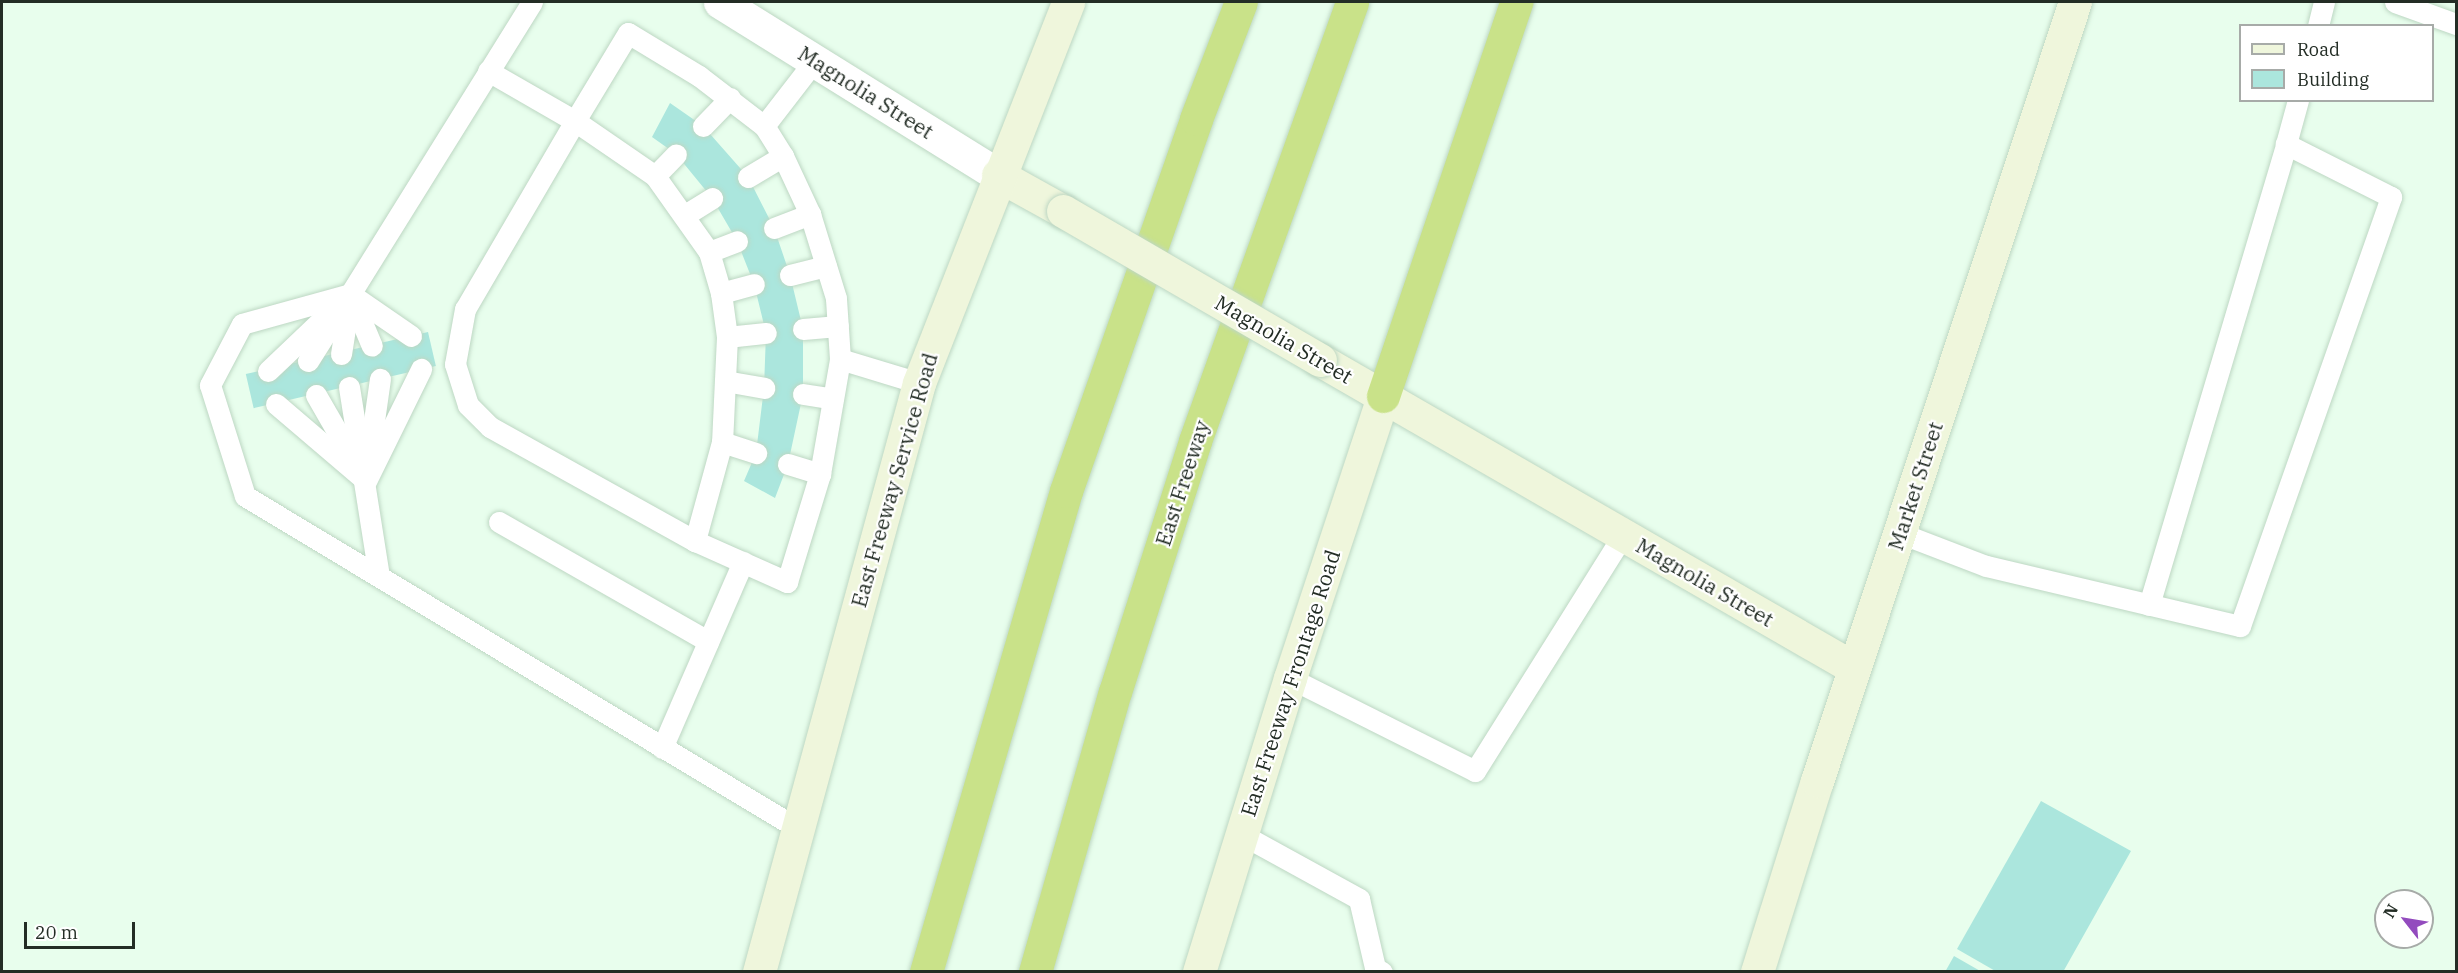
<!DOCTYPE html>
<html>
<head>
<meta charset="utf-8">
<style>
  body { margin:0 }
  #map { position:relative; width:2458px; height:973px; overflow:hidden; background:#e8feed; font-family:"IBM Plex Serif",serif }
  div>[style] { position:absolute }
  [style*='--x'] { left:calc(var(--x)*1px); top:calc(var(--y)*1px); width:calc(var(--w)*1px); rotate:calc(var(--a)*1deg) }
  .building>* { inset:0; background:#abe6dd; transform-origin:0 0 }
  .roads { filter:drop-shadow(0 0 2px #bdd7c3) drop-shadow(0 0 2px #bdd7c3) }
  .lane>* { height:21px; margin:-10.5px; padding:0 10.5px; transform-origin:10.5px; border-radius:10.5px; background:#fff }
  .street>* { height:33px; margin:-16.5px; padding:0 16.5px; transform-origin:16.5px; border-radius:16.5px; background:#fff }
  .secondary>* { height:33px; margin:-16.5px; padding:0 16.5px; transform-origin:16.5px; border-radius:16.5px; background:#eff6dc }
  .highway>* { height:33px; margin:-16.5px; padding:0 16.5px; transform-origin:16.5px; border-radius:16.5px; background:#c9e289 }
  .bridges { filter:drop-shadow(0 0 2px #bdd7c3) drop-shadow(0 0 2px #bdd7c3) }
  .secondary-bridge>* { height:33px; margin:-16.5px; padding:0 16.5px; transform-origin:16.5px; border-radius:16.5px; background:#eff6dc }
  span { translate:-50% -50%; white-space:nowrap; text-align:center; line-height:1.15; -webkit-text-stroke:4.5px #fff; paint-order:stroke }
  .street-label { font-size:21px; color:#232d25 }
  .frame { position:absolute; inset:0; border:3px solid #232d25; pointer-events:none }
  .legend { position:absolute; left:2239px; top:24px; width:195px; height:78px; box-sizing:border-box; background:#fff; border:2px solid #a7aba8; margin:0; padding:8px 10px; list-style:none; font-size:18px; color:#232d25 }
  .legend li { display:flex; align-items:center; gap:12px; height:30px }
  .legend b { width:30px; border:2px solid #a7aba8 }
  .north { position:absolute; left:2374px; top:889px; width:60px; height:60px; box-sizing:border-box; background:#fff; border:2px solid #a7aba8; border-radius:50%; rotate:301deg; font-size:16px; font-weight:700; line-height:24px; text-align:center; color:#232d25 }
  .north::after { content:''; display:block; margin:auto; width:21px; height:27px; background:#934bbe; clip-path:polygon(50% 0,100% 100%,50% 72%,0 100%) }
  .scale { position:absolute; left:24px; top:922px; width:111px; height:27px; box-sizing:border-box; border:3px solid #232d25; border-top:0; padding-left:8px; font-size:18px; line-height:21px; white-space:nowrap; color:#232d25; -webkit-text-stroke:4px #fff; paint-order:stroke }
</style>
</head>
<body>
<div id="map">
  <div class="building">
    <div style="clip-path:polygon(670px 103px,703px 126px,748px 177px,774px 228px,790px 275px,803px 329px,803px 394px,788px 464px,775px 498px,744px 481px,756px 453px,764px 388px,766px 333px,754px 284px,737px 241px,712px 198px,676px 154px,652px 137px)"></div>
    <div style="left:428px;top:332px;width:35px;height:187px;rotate:77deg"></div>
    <div style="clip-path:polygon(2041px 801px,2131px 851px,2063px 972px,1997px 972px,1957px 949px)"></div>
    <div style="clip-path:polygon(1954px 956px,1982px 972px,1945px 972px)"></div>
  </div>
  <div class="roads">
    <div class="lane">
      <div style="--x:532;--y:2;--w:344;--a:121.9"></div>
      <div style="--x:350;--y:294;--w:112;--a:164.5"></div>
      <div style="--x:242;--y:324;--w:69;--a:117.7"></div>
      <div style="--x:210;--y:385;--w:116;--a:72.5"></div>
      <div style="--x:245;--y:496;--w:644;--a:31.02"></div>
      <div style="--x:2395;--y:2;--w:65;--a:19.8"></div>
      <div style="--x:2318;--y:26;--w:25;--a:-76"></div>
      <div style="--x:488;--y:71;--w:100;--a:29.9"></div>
      <div style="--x:575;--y:121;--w:97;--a:34.5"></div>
      <div style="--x:655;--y:176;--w:93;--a:54.6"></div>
      <div style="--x:709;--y:252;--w:43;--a:73.7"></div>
      <div style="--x:721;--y:293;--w:44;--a:82.2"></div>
      <div style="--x:727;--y:337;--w:105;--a:92.7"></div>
      <div style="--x:722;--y:442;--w:103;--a:105.3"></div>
      <div style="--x:695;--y:541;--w:101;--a:24"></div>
      <div style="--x:787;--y:582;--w:113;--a:-73"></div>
      <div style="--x:820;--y:474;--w:117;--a:-80.1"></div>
      <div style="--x:840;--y:359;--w:61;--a:-93.8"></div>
      <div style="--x:836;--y:298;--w:88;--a:-107.2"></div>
      <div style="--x:810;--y:214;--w:64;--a:-115"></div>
      <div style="--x:783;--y:156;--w:36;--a:-122"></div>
      <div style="--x:764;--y:126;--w:82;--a:-142.4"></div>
      <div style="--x:699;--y:76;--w:83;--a:-148.8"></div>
      <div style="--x:628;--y:33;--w:103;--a:121.1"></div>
      <div style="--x:575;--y:121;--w:218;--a:120.3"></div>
      <div style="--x:465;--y:309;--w:56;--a:100.3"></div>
      <div style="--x:455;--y:364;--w:43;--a:72.4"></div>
      <div style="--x:468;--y:405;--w:31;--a:45"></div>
      <div style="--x:490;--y:427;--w:235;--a:29.1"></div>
      <div style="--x:703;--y:126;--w:39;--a:-46"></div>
      <div style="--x:764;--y:126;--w:83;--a:-52.3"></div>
      <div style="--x:655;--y:176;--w:30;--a:-46"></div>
      <div style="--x:748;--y:177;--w:41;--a:-31"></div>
      <div style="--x:685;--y:215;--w:32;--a:-32"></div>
      <div style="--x:774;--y:228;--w:39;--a:-21"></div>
      <div style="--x:709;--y:252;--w:30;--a:-21"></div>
      <div style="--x:790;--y:275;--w:37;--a:-14"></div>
      <div style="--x:721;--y:293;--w:34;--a:-15"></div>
      <div style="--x:350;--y:294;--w:74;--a:34.5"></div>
      <div style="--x:350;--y:294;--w:56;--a:67.1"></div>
      <div style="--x:803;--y:329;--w:35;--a:-5"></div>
      <div style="--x:727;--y:337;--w:39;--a:-6"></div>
      <div style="--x:341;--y:354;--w:52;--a:-81.1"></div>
      <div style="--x:840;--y:359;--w:83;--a:16.9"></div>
      <div style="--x:308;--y:361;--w:49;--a:-57.6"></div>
      <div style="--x:268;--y:371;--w:109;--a:-43.5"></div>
      <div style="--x:725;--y:381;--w:40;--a:10"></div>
      <div style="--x:349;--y:387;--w:191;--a:81"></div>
      <div style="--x:803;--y:394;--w:30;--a:9"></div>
      <div style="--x:316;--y:395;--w:84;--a:60.1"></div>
      <div style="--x:276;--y:404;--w:118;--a:40.5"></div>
      <div style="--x:722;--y:442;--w:36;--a:18"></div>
      <div style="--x:368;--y:463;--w:85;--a:-81.9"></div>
      <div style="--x:788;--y:464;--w:34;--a:17"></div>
      <div style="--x:366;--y:481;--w:125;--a:-63.8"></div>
      <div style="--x:499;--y:522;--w:241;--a:29.7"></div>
      <div style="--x:1900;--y:533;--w:92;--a:21"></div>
      <div style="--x:1986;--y:566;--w:261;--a:13.3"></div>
      <div style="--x:2240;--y:626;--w:455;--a:-70.6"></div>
      <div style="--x:2391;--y:197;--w:118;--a:-153.2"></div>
      <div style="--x:2286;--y:144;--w:46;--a:-74.7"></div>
      <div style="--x:2149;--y:605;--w:481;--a:-73.4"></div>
      <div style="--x:1290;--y:678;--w:207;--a:26.7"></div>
      <div style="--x:1475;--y:771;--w:279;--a:-57.9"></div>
      <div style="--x:662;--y:748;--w:203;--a:-66.5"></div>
      <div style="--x:1241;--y:834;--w:135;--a:28.8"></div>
      <div style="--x:1359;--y:899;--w:71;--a:76.9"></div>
      <div style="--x:1375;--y:968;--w:8;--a:30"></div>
    </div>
    <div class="street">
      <div style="--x:720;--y:2;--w:327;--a:31.9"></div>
    </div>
    <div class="secondary">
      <div style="--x:998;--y:175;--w:74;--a:29"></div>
      <div style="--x:1320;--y:360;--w:616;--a:29.98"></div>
      <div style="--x:759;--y:972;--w:610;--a:-74.8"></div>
      <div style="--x:919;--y:383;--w:409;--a:-68.6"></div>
      <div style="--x:1199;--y:972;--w:308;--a:-72.8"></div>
      <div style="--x:1290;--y:678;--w:297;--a:-71.7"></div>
      <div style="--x:1757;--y:972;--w:200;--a:-72.6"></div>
      <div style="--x:1817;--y:781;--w:821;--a:-71.68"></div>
    </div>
    <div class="highway">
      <div style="--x:1383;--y:396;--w:416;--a:-71.3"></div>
      <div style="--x:926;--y:972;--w:501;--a:-73.77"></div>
      <div style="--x:1066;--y:491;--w:394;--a:-70.7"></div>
      <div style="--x:1196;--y:119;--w:125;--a:-69"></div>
      <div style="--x:1035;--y:972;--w:291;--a:-74.1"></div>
      <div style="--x:1115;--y:692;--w:263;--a:-72.3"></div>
      <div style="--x:1195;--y:441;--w:466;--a:-70.3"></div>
    </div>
  </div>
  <div class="bridges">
    <div class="secondary-bridge">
      <div style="--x:1063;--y:211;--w:297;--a:30.1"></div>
    </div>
  </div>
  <div class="street-label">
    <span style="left:866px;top:92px;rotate:32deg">Magnolia Street</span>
    <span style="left:1284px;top:339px;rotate:30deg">Magnolia Street</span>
    <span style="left:894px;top:480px;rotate:-74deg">East Freeway Service Road</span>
    <span style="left:1182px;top:483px;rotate:-72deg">East Freeway</span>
    <span style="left:1915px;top:486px;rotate:-72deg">Market Street</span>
    <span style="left:1705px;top:582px;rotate:30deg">Magnolia Street</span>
    <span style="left:1290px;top:683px;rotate:-72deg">East Freeway Frontage Road</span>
  </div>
  <div class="frame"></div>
  <ul class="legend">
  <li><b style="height:8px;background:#eff6dc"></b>Road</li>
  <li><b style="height:16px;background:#abe6dd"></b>Building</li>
  </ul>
  <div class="north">N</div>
  <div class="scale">20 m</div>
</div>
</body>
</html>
